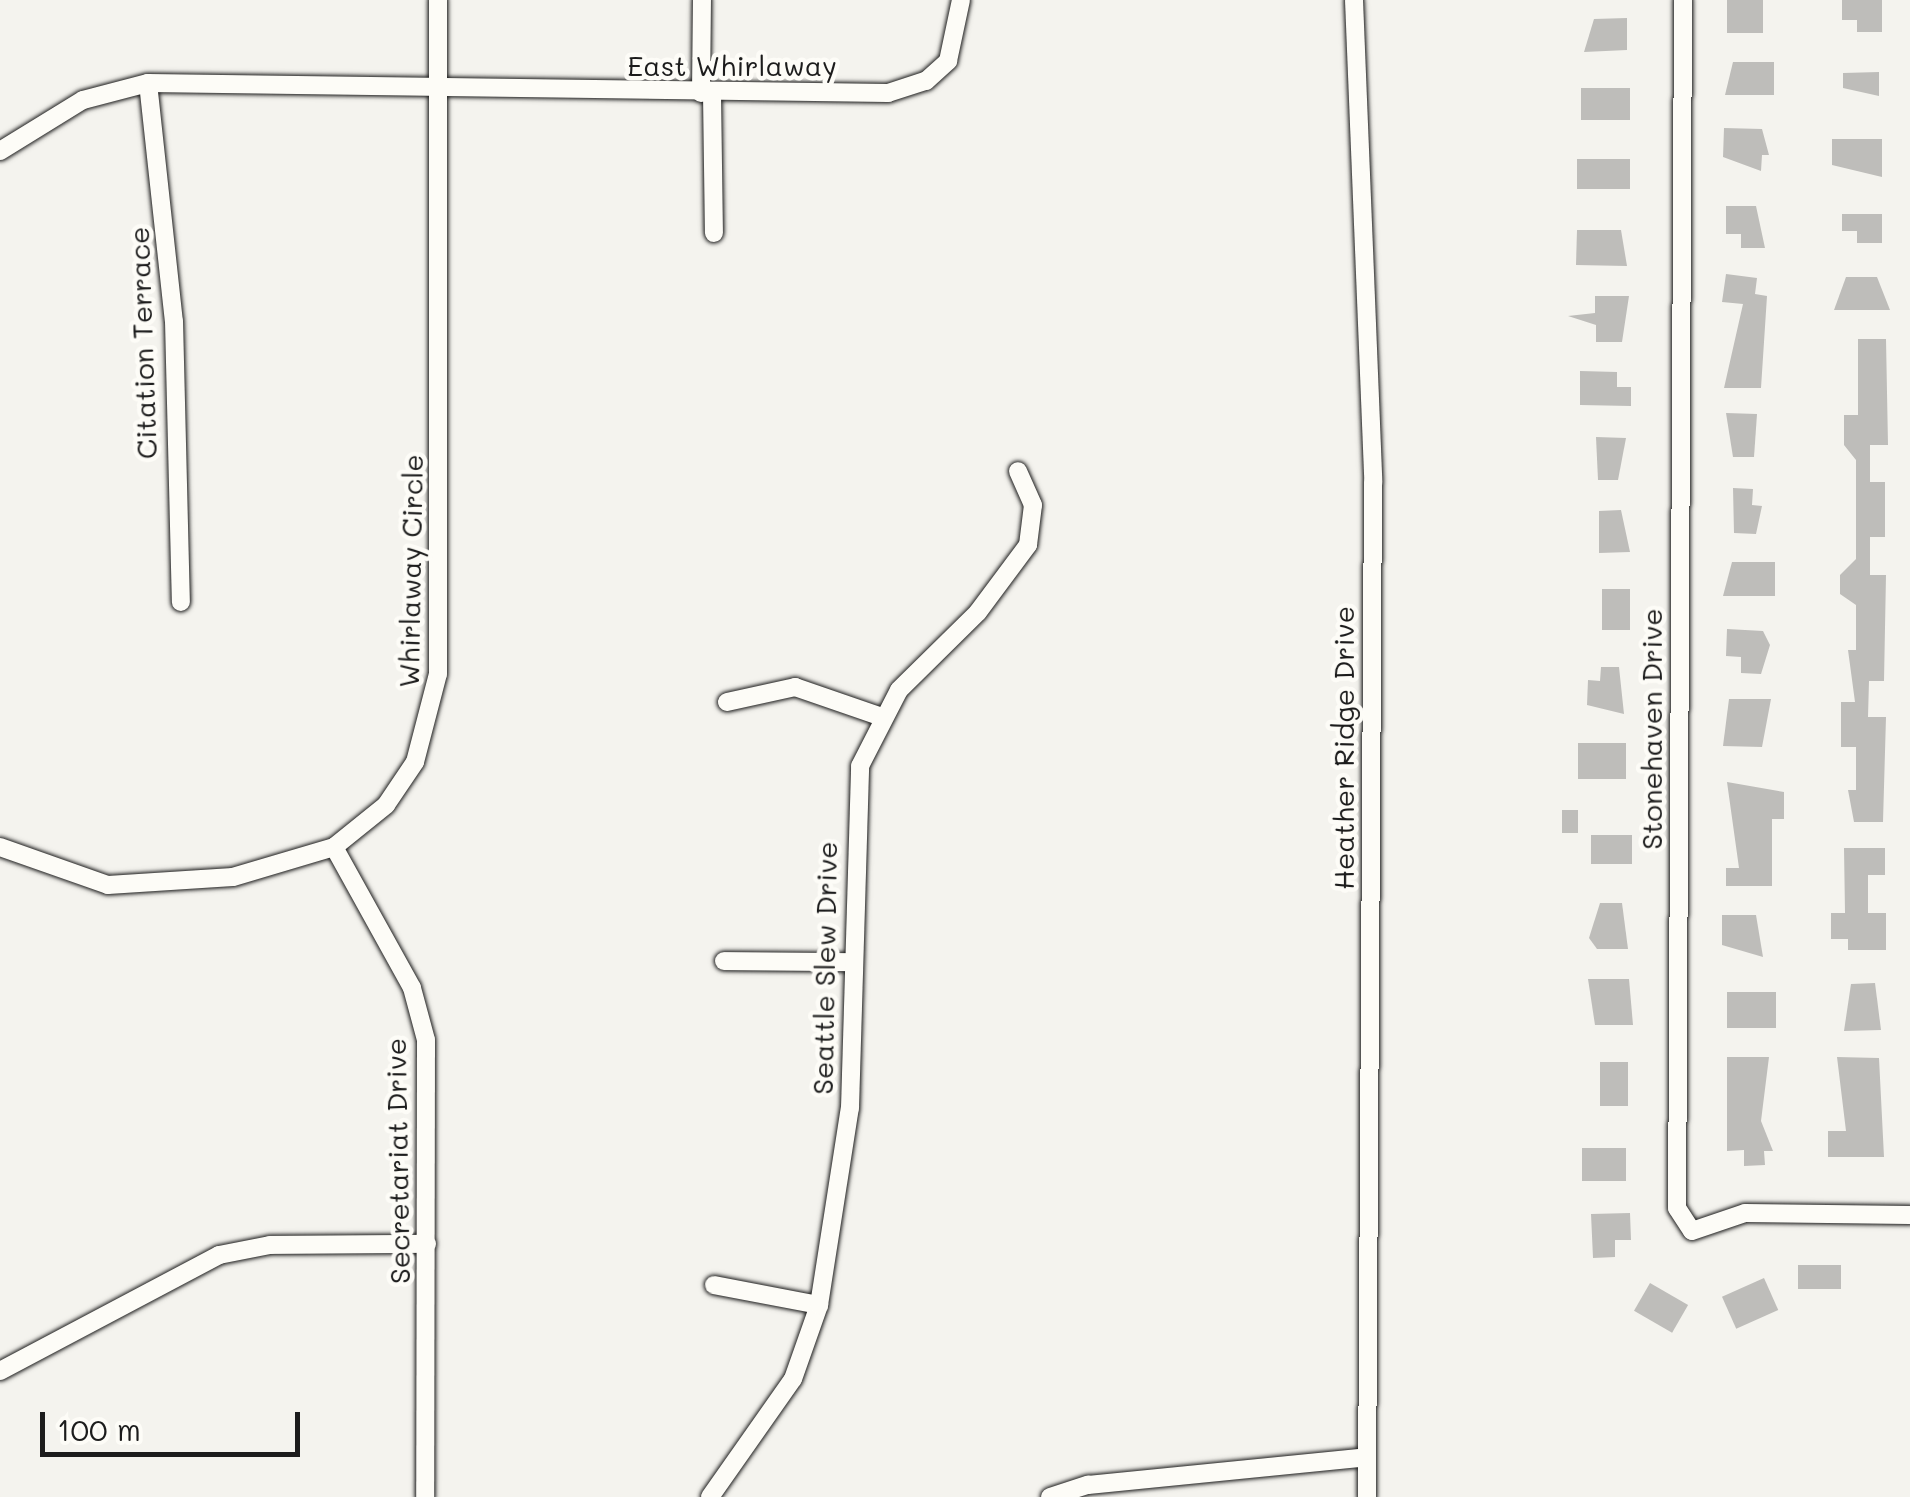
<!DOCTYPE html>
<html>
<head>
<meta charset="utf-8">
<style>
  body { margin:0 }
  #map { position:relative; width:1910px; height:1497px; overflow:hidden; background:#f4f3ee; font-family:Mali,sans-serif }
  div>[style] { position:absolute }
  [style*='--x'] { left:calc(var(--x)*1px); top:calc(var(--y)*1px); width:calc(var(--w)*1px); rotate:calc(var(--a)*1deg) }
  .building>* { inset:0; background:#bebdba; transform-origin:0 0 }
  .roads { filter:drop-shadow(0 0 2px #1c1c1c) drop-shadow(0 0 2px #1c1c1c) }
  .minor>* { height:18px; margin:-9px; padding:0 9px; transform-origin:9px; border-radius:9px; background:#fdfcf7 }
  span { translate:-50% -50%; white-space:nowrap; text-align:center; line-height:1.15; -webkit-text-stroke:9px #fdfcf7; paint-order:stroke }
  .street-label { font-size:28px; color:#1c1c1c }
  .scale { position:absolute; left:40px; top:1412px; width:260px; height:45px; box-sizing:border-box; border:5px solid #1c1c1c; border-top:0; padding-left:12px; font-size:30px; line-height:35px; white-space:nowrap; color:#1c1c1c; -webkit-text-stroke:8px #fdfcf7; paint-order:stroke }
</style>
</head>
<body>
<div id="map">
  <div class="building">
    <div style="left:1727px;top:0;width:36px;height:33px"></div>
    <div style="clip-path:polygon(1842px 0,1882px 0,1882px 32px,1857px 32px,1857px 20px,1842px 20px)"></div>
    <div style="clip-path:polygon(1627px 18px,1627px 50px,1584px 52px,1594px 19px)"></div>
    <div style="clip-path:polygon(1733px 62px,1774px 62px,1774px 95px,1725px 95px)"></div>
    <div style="clip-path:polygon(1879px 72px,1879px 96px,1843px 88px,1843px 73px)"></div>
    <div style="left:1581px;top:88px;width:49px;height:32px"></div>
    <div style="clip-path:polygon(1724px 128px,1762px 129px,1769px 155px,1762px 155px,1761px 171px,1723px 157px)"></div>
    <div style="clip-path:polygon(1832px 139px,1882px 139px,1882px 177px,1832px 165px)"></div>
    <div style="left:1577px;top:159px;width:53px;height:30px"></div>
    <div style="clip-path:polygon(1726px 206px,1756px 206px,1765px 248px,1741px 248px,1741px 234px,1726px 234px)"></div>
    <div style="clip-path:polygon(1842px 214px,1882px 214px,1882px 243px,1857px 243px,1857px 231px,1842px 231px)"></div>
    <div style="clip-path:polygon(1577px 230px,1621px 230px,1627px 266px,1576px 265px)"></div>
    <div style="clip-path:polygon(1726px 274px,1757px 278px,1755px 294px,1767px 296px,1761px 388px,1724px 388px,1743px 304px,1722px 302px)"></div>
    <div style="clip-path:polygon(1846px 277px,1877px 277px,1890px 310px,1834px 310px)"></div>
    <div style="clip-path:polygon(1595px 296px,1629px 296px,1622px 342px,1596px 342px,1596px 325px,1568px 316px,1595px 313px)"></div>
    <div style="clip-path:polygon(1858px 339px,1886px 339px,1888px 445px,1870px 445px,1870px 482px,1885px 482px,1885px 537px,1870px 537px,1870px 575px,1886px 575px,1884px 681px,1869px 681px,1868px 717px,1886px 717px,1883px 822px,1854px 822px,1848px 790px,1856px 790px,1856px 747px,1841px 747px,1841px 702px,1855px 702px,1848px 650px,1856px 650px,1856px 605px,1840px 594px,1840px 575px,1856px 559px,1856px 460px,1844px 445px,1844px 415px,1858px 415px)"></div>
    <div style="clip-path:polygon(1580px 371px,1617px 372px,1617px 387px,1631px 387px,1631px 406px,1580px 405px)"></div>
    <div style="clip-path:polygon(1726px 413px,1757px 414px,1754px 457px,1733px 457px)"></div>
    <div style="clip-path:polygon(1596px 437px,1626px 438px,1618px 480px,1598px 480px)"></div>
    <div style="clip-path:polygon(1733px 488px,1753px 489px,1752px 505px,1762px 506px,1756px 534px,1734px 533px)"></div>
    <div style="clip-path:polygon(1621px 510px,1630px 552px,1599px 553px,1599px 511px)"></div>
    <div style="clip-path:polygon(1732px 562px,1775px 562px,1775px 596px,1723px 596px)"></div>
    <div style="left:1602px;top:589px;width:28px;height:41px"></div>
    <div style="clip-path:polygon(1727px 629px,1763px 631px,1770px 645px,1761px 674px,1741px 673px,1741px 657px,1726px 656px)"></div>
    <div style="clip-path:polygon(1601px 667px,1619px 667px,1624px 714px,1587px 705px,1588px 680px,1600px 681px)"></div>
    <div style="clip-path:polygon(1729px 699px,1771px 699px,1762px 747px,1723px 746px)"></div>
    <div style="left:1578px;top:743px;width:48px;height:36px"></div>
    <div style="clip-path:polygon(1727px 782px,1784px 792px,1784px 819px,1772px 819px,1772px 886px,1726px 886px,1726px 868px,1739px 868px)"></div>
    <div style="left:1562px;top:810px;width:16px;height:23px"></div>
    <div style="left:1591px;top:835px;width:41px;height:29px"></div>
    <div style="clip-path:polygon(1844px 848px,1885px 848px,1885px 875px,1868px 875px,1868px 913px,1886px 913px,1886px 950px,1848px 950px,1848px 939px,1831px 939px,1831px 913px,1845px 913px)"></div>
    <div style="clip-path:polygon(1600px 903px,1622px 903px,1628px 949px,1597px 949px,1589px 938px)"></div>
    <div style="clip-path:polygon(1722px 915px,1756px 915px,1763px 957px,1722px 945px)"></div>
    <div style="clip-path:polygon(1588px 979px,1629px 979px,1633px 1025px,1595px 1025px)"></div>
    <div style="clip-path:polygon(1875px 983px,1881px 1030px,1844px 1031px,1851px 984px)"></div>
    <div style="left:1727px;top:992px;width:49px;height:36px"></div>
    <div style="clip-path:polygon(1727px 1057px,1769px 1057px,1761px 1121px,1773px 1151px,1764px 1151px,1765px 1165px,1744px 1166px,1744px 1150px,1727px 1151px)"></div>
    <div style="clip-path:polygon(1837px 1057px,1879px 1058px,1884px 1157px,1828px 1157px,1828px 1131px,1846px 1131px)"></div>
    <div style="left:1600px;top:1062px;width:28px;height:44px"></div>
    <div style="left:1582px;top:1148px;width:44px;height:33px"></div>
    <div style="clip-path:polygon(1630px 1213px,1631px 1240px,1615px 1240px,1615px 1257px,1593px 1258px,1591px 1214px)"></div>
    <div style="left:1798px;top:1265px;width:43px;height:24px"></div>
    <div style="left:1764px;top:1278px;width:35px;height:46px;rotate:66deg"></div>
    <div style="left:1650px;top:1283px;width:44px;height:32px;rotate:30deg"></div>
  </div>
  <div class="roads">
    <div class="minor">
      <div style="--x:1354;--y:0;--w:482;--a:87.7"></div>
      <div style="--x:1373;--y:482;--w:1015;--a:90.34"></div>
      <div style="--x:1683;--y:0;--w:1208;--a:90.28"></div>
      <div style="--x:1677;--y:1208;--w:27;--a:57"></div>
      <div style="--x:1692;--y:1231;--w:56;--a:-18.8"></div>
      <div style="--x:1745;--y:1213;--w:165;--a:0.7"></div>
      <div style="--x:148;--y:83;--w:239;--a:83.8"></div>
      <div style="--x:174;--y:321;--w:281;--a:88.6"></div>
      <div style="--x:701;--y:93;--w:93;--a:-89.4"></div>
      <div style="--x:712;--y:94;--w:139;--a:89.2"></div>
      <div style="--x:0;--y:151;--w:97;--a:-31.6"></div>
      <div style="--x:83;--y:100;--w:67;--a:-14.7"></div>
      <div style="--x:148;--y:83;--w:740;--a:0.77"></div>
      <div style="--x:888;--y:93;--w:40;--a:-18"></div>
      <div style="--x:926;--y:81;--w:30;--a:-42"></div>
      <div style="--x:948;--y:61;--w:62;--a:-78"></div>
      <div style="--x:727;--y:702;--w:70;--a:-12.4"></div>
      <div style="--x:795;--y:687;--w:92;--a:19"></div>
      <div style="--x:0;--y:847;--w:114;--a:19.4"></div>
      <div style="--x:108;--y:885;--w:125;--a:-3.7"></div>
      <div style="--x:233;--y:877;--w:105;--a:-16.5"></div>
      <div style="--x:334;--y:847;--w:67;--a:-38.9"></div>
      <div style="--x:386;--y:805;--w:52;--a:-56"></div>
      <div style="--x:415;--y:762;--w:91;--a:-75.4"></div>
      <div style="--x:438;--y:674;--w:674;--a:-90"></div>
      <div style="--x:334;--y:847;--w:161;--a:61"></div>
      <div style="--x:412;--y:988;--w:54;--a:74.9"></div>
      <div style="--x:426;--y:1040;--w:457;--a:90.1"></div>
      <div style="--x:724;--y:961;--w:127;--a:0.5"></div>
      <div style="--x:714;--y:1285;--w:107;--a:10.8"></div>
      <div style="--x:0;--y:1371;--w:248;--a:-27.9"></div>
      <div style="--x:219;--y:1255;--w:52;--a:-11.1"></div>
      <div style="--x:270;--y:1245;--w:157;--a:-0.4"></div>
      <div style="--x:710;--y:1497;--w:144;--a:-54.9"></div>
      <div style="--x:793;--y:1379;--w:78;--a:-70.6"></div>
      <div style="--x:819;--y:1305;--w:199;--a:-81.1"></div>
      <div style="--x:850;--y:1108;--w:342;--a:-88.3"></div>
      <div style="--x:860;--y:766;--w:85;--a:-62.8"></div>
      <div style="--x:899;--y:690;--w:111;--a:-44.6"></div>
      <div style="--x:978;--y:612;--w:84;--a:-53.3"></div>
      <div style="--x:1028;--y:545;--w:40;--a:-82.9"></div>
      <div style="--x:1033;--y:505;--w:37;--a:-114"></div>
      <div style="--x:1050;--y:1497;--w:40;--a:-18"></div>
      <div style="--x:1088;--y:1485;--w:280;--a:-5.7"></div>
    </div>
  </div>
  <div class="street-label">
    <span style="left:732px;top:65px">East Whirlaway</span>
    <span style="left:142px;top:343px;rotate:-92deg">Citation Terrace</span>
    <span style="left:410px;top:571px;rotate:-89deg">Whirlaway Circle</span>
    <span style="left:1651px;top:729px;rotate:-90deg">Stonehaven Drive</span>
    <span style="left:1343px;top:748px;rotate:-90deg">Heather Ridge Drive</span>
    <span style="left:824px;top:968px;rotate:-89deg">Seattle Slew Drive</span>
    <span style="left:397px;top:1161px;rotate:-91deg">Secretariat Drive</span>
  </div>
  <div class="scale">100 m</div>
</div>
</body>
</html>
